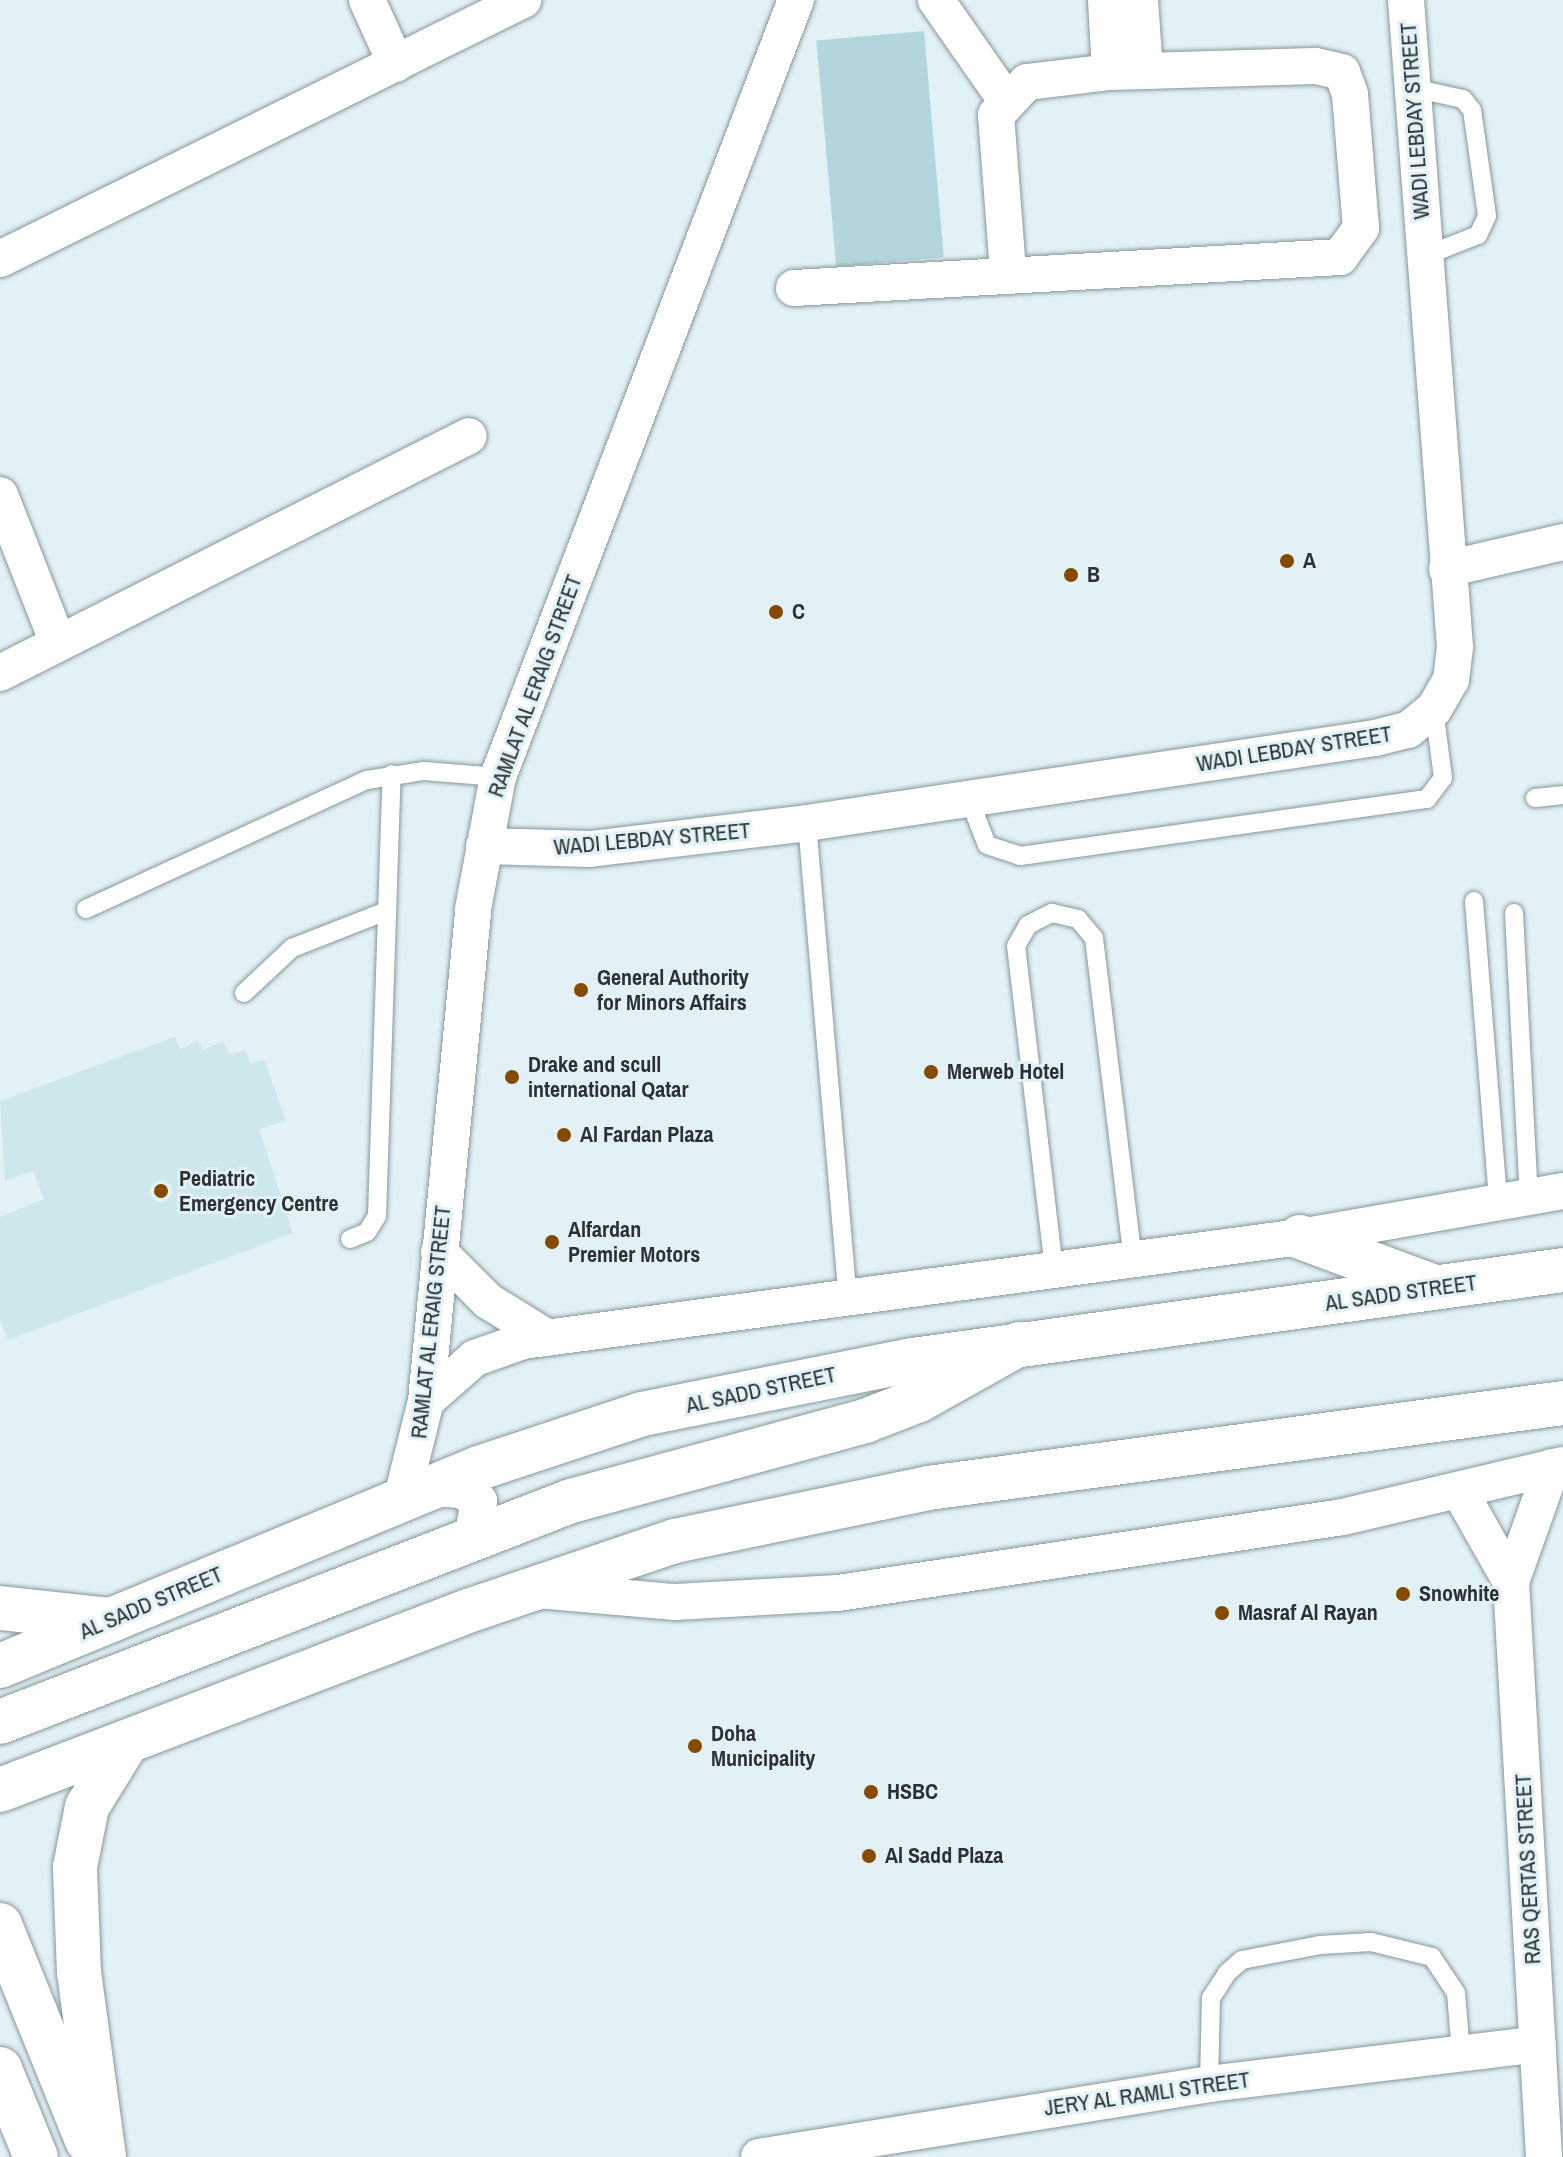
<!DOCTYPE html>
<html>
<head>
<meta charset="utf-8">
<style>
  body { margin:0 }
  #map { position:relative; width:1563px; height:2157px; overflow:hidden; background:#e1f1f5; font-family:"Archivo Narrow",sans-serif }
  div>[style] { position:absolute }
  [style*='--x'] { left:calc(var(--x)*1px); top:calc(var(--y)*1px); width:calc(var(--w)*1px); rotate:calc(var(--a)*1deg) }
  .built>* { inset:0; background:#cee7ed }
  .green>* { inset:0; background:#b3d6dd; transform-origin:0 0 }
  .roads { filter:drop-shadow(0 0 2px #88979a) drop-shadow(0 0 2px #88979a) }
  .lane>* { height:18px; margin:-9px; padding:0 9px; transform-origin:9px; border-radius:9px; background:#fff }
  .street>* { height:36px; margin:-18px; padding:0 18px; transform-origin:18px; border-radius:18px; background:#fff }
  .secondary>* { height:44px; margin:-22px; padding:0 22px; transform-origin:22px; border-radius:22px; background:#fff }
  .highway>* { height:44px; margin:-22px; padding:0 22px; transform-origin:22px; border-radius:22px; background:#fff }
  .dots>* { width:22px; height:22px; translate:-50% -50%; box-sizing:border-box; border:4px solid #e1f1f5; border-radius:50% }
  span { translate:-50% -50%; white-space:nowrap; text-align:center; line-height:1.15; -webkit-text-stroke:6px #e1f1f5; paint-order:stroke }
  .street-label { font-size:22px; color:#2c3233 }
  .poi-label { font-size:22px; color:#2c3233; font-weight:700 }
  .left { translate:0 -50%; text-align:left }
</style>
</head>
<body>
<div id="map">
  <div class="built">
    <div style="clip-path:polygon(175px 1037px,180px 1049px,198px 1040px,203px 1050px,223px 1041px,230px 1055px,245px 1050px,251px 1064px,264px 1060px,286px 1121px,259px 1129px,293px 1233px,8px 1340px,0 1320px,0 1217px,44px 1199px,33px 1171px,5px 1181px,0 1101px)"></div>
  </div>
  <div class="green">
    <div style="left:924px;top:31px;width:227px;height:108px;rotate:85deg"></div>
  </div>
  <div class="roads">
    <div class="lane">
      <div style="--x:1413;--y:88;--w:51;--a:12.4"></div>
      <div style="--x:1463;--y:99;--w:14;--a:51"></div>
      <div style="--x:1472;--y:110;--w:107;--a:81.9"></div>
      <div style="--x:1487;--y:216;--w:21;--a:115"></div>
      <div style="--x:1478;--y:235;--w:57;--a:158.4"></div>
      <div style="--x:1535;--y:798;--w:28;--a:-6"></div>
      <div style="--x:969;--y:799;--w:49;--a:68.6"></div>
      <div style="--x:987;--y:845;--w:35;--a:18"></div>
      <div style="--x:1020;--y:856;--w:411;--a:-8"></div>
      <div style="--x:1427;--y:799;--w:26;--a:-53"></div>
      <div style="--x:1443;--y:778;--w:70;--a:-97.4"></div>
      <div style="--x:807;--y:823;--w:477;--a:85.1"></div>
      <div style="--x:1474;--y:901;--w:302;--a:85.4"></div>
      <div style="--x:86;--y:909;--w:309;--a:-24.7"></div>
      <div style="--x:367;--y:780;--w:58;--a:-9"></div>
      <div style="--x:424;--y:771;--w:74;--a:4.6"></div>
      <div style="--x:1514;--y:913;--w:284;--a:87"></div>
      <div style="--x:244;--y:993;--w:66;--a:-43.2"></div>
      <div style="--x:292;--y:948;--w:99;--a:-21.4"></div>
      <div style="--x:350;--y:1239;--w:18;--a:-22"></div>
      <div style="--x:367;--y:1232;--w:19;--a:-58"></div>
      <div style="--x:377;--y:1216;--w:442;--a:-88.1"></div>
      <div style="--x:1054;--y:1269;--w:325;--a:-96.7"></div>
      <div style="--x:1016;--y:946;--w:24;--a:-60"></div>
      <div style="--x:1028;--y:925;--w:27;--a:-27"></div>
      <div style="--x:1052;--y:913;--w:27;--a:13"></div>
      <div style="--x:1078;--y:919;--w:25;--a:50"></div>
      <div style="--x:1094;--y:938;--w:322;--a:83.1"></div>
      <div style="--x:1209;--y:2084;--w:86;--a:-88.7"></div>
      <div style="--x:1211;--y:1998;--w:30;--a:-57"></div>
      <div style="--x:1227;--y:1973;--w:20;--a:-41"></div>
      <div style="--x:1242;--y:1960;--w:79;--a:-10.9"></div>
      <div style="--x:1320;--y:1945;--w:51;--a:-3.4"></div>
      <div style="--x:1371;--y:1942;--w:63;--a:13.8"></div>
      <div style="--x:1432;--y:1957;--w:43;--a:56.3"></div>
      <div style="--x:1456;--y:1993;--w:59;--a:85.2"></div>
    </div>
    <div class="street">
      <div style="--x:367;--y:0;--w:70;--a:65.6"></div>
      <div style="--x:936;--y:0;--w:121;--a:55.1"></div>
      <div style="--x:1106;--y:0;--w:72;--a:86.8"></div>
      <div style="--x:1140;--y:0;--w:71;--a:86"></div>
      <div style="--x:0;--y:259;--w:584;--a:-26.35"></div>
      <div style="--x:794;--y:288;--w:547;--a:-3.25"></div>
      <div style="--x:1340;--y:257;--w:36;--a:-54"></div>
      <div style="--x:1361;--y:228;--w:134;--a:-94.7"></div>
      <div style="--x:1350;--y:94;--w:23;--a:-110"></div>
      <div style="--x:1342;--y:72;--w:28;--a:-167"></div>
      <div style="--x:1315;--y:66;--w:205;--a:178.3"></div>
      <div style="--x:1110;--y:72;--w:84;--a:173.1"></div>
      <div style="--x:1027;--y:82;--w:45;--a:133.2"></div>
      <div style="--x:996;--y:115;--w:157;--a:85.6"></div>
      <div style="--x:0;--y:495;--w:159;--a:68.6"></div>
      <div style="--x:1447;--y:569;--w:119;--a:-13.1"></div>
      <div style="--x:0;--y:673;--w:525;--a:-26.81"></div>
      <div style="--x:484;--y:846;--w:106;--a:1.6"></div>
      <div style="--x:590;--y:849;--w:219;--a:-6.8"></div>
      <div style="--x:807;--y:823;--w:574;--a:-8.51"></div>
      <div style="--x:1375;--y:738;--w:34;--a:-14"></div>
      <div style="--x:1408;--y:730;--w:33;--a:-39"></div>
      <div style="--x:1434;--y:709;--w:34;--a:-60"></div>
      <div style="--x:1451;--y:680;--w:33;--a:-83"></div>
      <div style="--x:1455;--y:647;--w:649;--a:-94.33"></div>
      <div style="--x:439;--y:1252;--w:69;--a:45"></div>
      <div style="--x:488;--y:1301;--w:70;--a:31.7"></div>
      <div style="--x:426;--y:1401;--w:65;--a:-41.3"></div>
      <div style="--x:475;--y:1358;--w:51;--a:-19.5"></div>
      <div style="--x:523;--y:1341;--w:784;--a:-7.62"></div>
      <div style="--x:1300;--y:1237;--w:267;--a:-9.9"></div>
      <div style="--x:432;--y:1488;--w:29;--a:4"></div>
      <div style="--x:461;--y:1490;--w:21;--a:31"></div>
      <div style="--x:479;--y:1501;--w:43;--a:100.8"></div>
      <div style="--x:1459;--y:1490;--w:106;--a:60.5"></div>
      <div style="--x:401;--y:1501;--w:103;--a:-76"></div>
      <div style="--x:426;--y:1401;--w:494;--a:-84.5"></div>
      <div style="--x:473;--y:909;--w:134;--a:-79.3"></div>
      <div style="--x:498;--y:777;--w:832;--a:-69.02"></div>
      <div style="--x:537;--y:1590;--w:139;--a:5"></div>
      <div style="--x:675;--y:1602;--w:163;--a:-3.2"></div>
      <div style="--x:838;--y:1593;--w:511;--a:-8.56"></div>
      <div style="--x:1343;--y:1517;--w:226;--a:-13.3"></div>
      <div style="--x:759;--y:2157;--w:456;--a:-9.2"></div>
      <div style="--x:1209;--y:2084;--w:331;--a:-6.9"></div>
      <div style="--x:1544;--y:2157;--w:576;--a:-93.28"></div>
      <div style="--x:1511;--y:1582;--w:122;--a:-70.4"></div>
    </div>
    <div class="secondary">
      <div style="--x:1300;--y:1237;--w:141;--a:20.4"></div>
      <div style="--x:0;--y:1666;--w:518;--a:-22.46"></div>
      <div style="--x:479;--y:1468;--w:172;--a:-18.3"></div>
      <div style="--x:642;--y:1414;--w:276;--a:-11.3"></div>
      <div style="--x:913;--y:1360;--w:656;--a:-7.88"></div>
      <div style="--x:0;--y:1790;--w:501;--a:-20.93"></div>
      <div style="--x:468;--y:1611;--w:219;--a:-18.7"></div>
      <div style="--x:675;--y:1541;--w:258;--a:-11.8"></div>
      <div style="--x:928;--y:1488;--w:641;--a:-7.62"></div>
    </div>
    <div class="highway">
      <div style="--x:0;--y:1608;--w:112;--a:6.2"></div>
      <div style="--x:0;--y:1722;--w:612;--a:-21.16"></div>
      <div style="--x:571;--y:1501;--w:305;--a:-15.2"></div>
      <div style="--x:865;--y:1421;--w:58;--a:-21.3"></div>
      <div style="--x:919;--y:1400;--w:115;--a:-29.2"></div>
      <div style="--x:0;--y:1925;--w:232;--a:68"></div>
      <div style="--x:0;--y:2069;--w:95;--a:67.8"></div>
      <div style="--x:104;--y:2157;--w:186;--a:-97.7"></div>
      <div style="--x:79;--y:1973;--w:106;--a:-92.2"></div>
      <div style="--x:75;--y:1867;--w:61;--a:-78.7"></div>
      <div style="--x:87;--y:1807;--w:76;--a:-58.4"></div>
    </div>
  </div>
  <div class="dots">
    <div style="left:1287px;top:561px;background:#844a00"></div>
    <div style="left:1071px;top:575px;background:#844a00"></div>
    <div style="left:776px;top:612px;background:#844a00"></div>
    <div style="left:581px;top:990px;background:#844a00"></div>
    <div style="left:931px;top:1072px;background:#844a00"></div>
    <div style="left:512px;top:1077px;background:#844a00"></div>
    <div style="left:564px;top:1135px;background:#844a00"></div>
    <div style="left:161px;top:1191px;background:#844a00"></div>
    <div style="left:552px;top:1242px;background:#844a00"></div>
    <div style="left:1403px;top:1594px;background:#844a00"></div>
    <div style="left:1222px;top:1613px;background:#844a00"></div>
    <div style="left:695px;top:1746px;background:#844a00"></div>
    <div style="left:871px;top:1792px;background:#844a00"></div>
    <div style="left:869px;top:1856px;background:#844a00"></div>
  </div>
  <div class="street-label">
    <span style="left:1415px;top:121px;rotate:-94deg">WADI LEBDAY STREET</span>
    <span style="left:535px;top:686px;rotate:-70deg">RAMLAT AL ERAIG STREET</span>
    <span style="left:1294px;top:749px;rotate:-9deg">WADI LEBDAY STREET</span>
    <span style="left:652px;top:839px;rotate:-5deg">WADI LEBDAY STREET</span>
    <span style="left:1401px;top:1293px;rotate:-8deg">AL SADD STREET</span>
    <span style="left:431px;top:1322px;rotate:-84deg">RAMLAT AL ERAIG STREET</span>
    <span style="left:761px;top:1390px;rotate:-12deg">AL SADD STREET</span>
    <span style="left:151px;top:1603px;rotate:-23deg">AL SADD STREET</span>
    <span style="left:1528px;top:1869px;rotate:-93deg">RAS QERTAS STREET</span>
    <span style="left:1147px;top:2094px;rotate:-8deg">JERY AL RAMLI STREET</span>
  </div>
  <div class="poi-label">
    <span class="left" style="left:1303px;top:561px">A</span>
    <span class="left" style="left:1087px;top:575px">B</span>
    <span class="left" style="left:792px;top:612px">C</span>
    <span class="left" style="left:597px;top:990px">General Authority<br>for Minors Affairs</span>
    <span class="left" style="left:528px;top:1077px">Drake and scull<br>international Qatar</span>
    <span class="left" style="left:947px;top:1072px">Merweb Hotel</span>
    <span class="left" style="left:580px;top:1135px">Al Fardan Plaza</span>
    <span class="left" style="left:179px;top:1191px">Pediatric<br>Emergency Centre</span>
    <span class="left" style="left:568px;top:1242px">Alfardan<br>Premier Motors</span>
    <span class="left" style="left:1419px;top:1594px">Snowhite</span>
    <span class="left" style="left:1238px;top:1613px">Masraf Al Rayan</span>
    <span class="left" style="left:711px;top:1746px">Doha<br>Municipality</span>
    <span class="left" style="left:887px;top:1792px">HSBC</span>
    <span class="left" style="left:885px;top:1856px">Al Sadd Plaza</span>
  </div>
</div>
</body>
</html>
